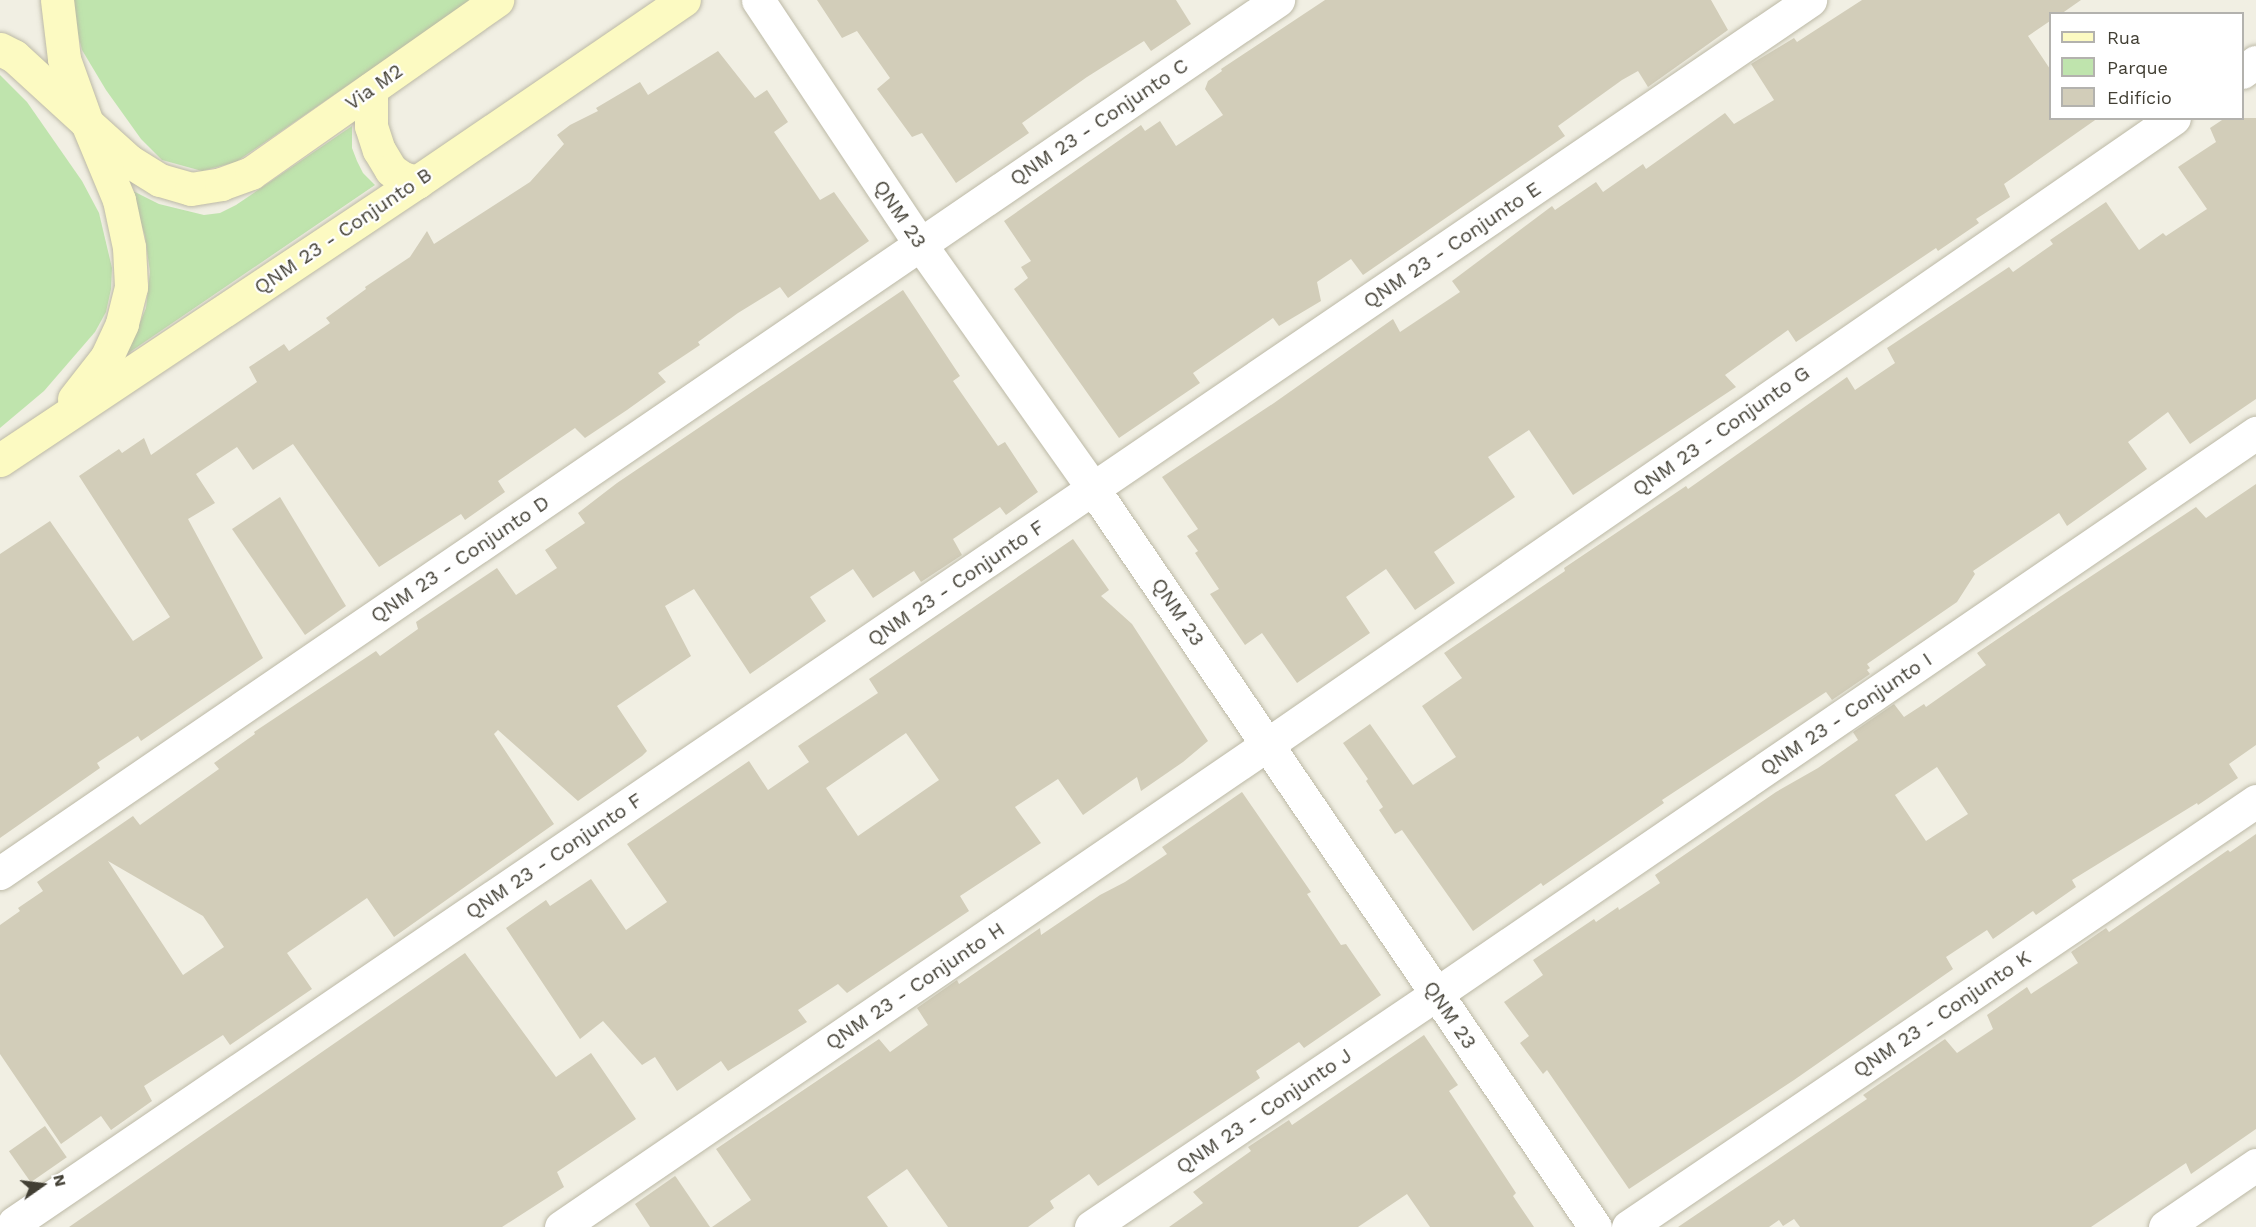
<!DOCTYPE html>
<html>
<head>
<meta charset="utf-8">
<style>
  body { margin:0 }
  #map { position:relative; width:2256px; height:1227px; overflow:hidden; background:#f1efe3; font-family:"Work Sans",sans-serif }
  div>[style] { position:absolute }
  [style*='--x'] { left:calc(var(--x)*1px); top:calc(var(--y)*1px); width:calc(var(--w)*1px); rotate:calc(var(--a)*1deg) }
  .green>* { inset:0; background:#bfe4ad }
  .building>* { inset:0; background:#d2cdb9; transform-origin:0 0 }
  .roads { filter:drop-shadow(0 0 2px #bcb9a6) drop-shadow(0 0 2px #bcb9a6) }
  .street>* { height:33px; margin:-16.5px; padding:0 16.5px; transform-origin:16.5px; border-radius:16.5px; background:#fff }
  .secondary>* { height:33px; margin:-16.5px; padding:0 16.5px; transform-origin:16.5px; border-radius:16.5px; background:#fcfac2 }
  span { translate:-50% -50%; white-space:nowrap; text-align:center; line-height:1.15; -webkit-text-stroke:4.5px #fff; paint-order:stroke }
  .street-label { font-size:20px; color:#423f34 }
  .legend { position:absolute; left:2049px; top:12px; width:195px; height:108px; box-sizing:border-box; background:#fff; border:2px solid #b3b2ae; margin:0; padding:8px 10px; list-style:none; font-size:18px; color:#423f34 }
  .legend li { display:flex; align-items:center; gap:12px; height:30px }
  .legend b { width:30px; border:2px solid #b3b2ae }
  .north { position:absolute; left:12px; top:1155px; width:60px; height:60px; -webkit-text-stroke:4px #fff; paint-order:stroke; rotate:76deg; font-size:16px; font-weight:700; line-height:24px; text-align:center; color:#423f34 }
  .north::after { content:''; display:block; margin:auto; width:21px; height:27px; background:#423f34; clip-path:polygon(50% 0,100% 100%,50% 72%,0 100%) }
</style>
</head>
<body>
<div id="map">
  <div class="green">
    <div style="clip-path:polygon(74px 0,472px 0,236px 162px,202px 171px,162px 160px,141px 139px,106px 90px,82px 50px,75px 23px)"></div>
    <div style="clip-path:polygon(0 75px,27px 102px,82px 181px,99px 213px,112px 268px,111px 289px,106px 312px,95px 332px,44px 391px,0 428px)"></div>
    <div style="clip-path:polygon(352px 126px,352px 148px,357px 161px,363px 173px,375px 185px,127px 354px,146px 308px,150px 272px,145px 236px,131px 190px,159px 204px,204px 215px,220px 213px,236px 205px)"></div>
  </div>
  <div class="building">
    <div style="clip-path:polygon(817px 0,1176px 0,1191px 24px,1151px 51px,1144px 41px,1087px 77px,1022px 123px,1029px 133px,956px 183px,922px 133px,912px 137px,877px 89px,890px 78px,857px 31px,842px 38px)"></div>
    <div style="clip-path:polygon(1325px 0,1711px 0,1728px 30px,1648px 87px,1638px 71px,1622px 80px,1558px 126px,1565px 136px,1363px 275px,1351px 259px,1317px 282px,1321px 301px,1279px 326px,1273px 318px,1193px 373px,1200px 383px,1119px 438px,1014px 289px,1028px 278px,1021px 267px,1031px 261px,1004px 221px,1141px 125px,1145px 131px,1160px 121px,1176px 146px,1223px 115px,1205px 89px,1208px 81px,1222px 71px,1221px 69px)"></div>
    <div style="clip-path:polygon(1862px 0,2081px 0,2061px 14px,2050px 14px,2050px 21px,2028px 36px,2050px 69px,2050px 118px,2098px 118px,2004px 184px,2010px 197px,1976px 219px,1979px 223px,1938px 251px,1936px 248px,1796px 342px,1788px 330px,1725px 375px,1736px 387px,1573px 495px,1529px 430px,1488px 457px,1515px 497px,1434px 552px,1455px 583px,1415px 610px,1386px 569px,1346px 597px,1370px 633px,1297px 683px,1262px 633px,1245px 645px,1210px 594px,1219px 589px,1195px 553px,1198px 551px,1187px 536px,1198px 529px,1162px 477px,1274px 403px,1393px 319px,1400px 332px,1460px 292px,1452px 281px,1552px 206px,1555px 210px,1596px 182px,1603px 192px,1643px 164px,1646px 169px,1725px 113px,1734px 124px,1774px 100px,1751px 64px,1794px 38px,1797px 42px)"></div>
    <div style="clip-path:polygon(718px 51px,755px 98px,767px 90px,788px 122px,774px 132px,820px 200px,834px 192px,869px 241px,788px 298px,780px 287px,738px 313px,698px 342px,700px 345px,658px 373px,666px 382px,627px 410px,585px 438px,575px 428px,498px 481px,505px 492px,465px 520px,461px 514px,379px 567px,293px 444px,253px 470px,237px 447px,196px 474px,215px 503px,188px 519px,263px 658px,141px 741px,138px 736px,97px 763px,100px 768px,0 838px,0 554px,50px 521px,133px 641px,170px 617px,79px 476px,119px 449px,122px 453px,144px 438px,151px 455px,257px 382px,249px 367px,284px 344px,289px 351px,330px 323px,326px 318px,366px 289px,365px 287px,410px 257px,427px 231px,434px 244px,530px 182px,564px 144px,557px 135px,570px 125px,598px 111px,596px 108px,640px 82px,648px 95px)"></div>
    <div style="clip-path:polygon(2225px 118px,2256px 118px,2256px 399px,2190px 444px,2168px 412px,2128px 442px,2147px 469px,2067px 526px,2059px 513px,1973px 571px,1975px 574px,1957px 602px,1867px 664px,1870px 668px,1867px 670px,1870px 674px,1832px 700px,1826px 692px,1662px 800px,1664px 803px,1543px 886px,1541px 883px,1473px 931px,1402px 830px,1395px 834px,1379px 810px,1383px 807px,1366px 781px,1368px 779px,1343px 743px,1370px 724px,1413px 785px,1456px 757px,1422px 706px,1462px 678px,1444px 653px,1565px 571px,1564px 568px,1686px 486px,1688px 489px,1847px 377px,1855px 390px,1895px 363px,1887px 348px,2009px 267px,2013px 272px,2053px 244px,2050px 240px,2106px 202px,2139px 250px,2163px 233px,2166px 236px,2207px 209px,2178px 167px,2216px 142px,2210px 128px)"></div>
    <div style="clip-path:polygon(evenodd,903px 290px,960px 376px,953px 381px,998px 446px,1005px 442px,1038px 492px,1006px 515px,1000px 507px,953px 539px,962px 555px,921px 582px,914px 571px,873px 598px,853px 569px,810px 597px,826px 621px,750px 674px,694px 589px,665px 606px,691px 656px,617px 706px,647px 751px,642px 756px,578px 801px,498px 730px,494px 734px,554px 824px,394px 937px,367px 898px,287px 953px,312px 989px,230px 1045px,223px 1035px,144px 1086px,152px 1101px,111px 1130px,101px 1116px,61px 1144px,0 1054px,0 925px,20px 911px,18px 908px,43px 891px,37px 882px,133px 816px,140px 825px,219px 769px,214px 763px,255px 734px,254px 732px,376px 651px,380px 656px,418px 629px,416px 622px,497px 568px,516px 595px,557px 568px,545px 550px,585px 523px,578px 513px,617px 483px,903px 290px,108px 861px,203px 916px,224px 947px,183px 975px,108px 861px)"></div>
    <div style="clip-path:polygon(evenodd,2256px 484px,2256px 745px,2229px 764px,2238px 778px,2198px 805px,2197px 803px,2072px 880px,2076px 887px,2036px 915px,2033px 911px,1993px 939px,1987px 930px,1946px 957px,1953px 969px,1794px 1080px,1629px 1189px,1547px 1070px,1543px 1074px,1520px 1043px,1529px 1036px,1504px 1002px,1543px 975px,1533px 960px,1594px 919px,1596px 922px,1618px 907px,1619px 910px,1660px 883px,1655px 875px,1776px 792px,1818px 768px,1858px 740px,1853px 732px,1894px 704px,1904px 717px,1924px 704px,1926px 707px,1986px 665px,1977px 653px,2058px 598px,2196px 507px,2206px 518px,2256px 484px,1937px 767px,1968px 814px,1926px 841px,1895px 795px,1937px 767px)"></div>
    <div style="clip-path:polygon(280px 497px,346px 606px,305px 635px,232px 529px)"></div>
    <div style="clip-path:polygon(evenodd,1073px 539px,1109px 590px,1101px 596px,1132px 624px,1208px 741px,1183px 762px,1141px 791px,1137px 777px,1083px 815px,1058px 779px,1015px 807px,1041px 843px,960px 896px,969px 911px,847px 993px,838px 984px,798px 1010px,807px 1022px,728px 1071px,721px 1061px,677px 1091px,655px 1057px,642px 1065px,603px 1021px,580px 1039px,506px 928px,546px 900px,550px 906px,591px 879px,626px 930px,667px 902px,627px 844px,749px 761px,768px 790px,809px 762px,798px 746px,878px 693px,869px 679px,1073px 539px,906px 733px,939px 780px,858px 836px,826px 788px,906px 733px)"></div>
    <div style="clip-path:polygon(1242px 792px,1311px 892px,1307px 894px,1341px 945px,1346px 944px,1381px 995px,1304px 1048px,1299px 1042px,1256px 1071px,1260px 1078px,1098px 1186px,1089px 1174px,1050px 1201px,1054px 1208px,1028px 1227px,948px 1227px,907px 1169px,867px 1197px,888px 1227px,712px 1227px,751px 1200px,716px 1149px,879px 1039px,890px 1052px,928px 1025px,917px 1008px,957px 980px,959px 984px,1040px 928px,1041px 935px,1100px 895px,1125px 882px,1167px 854px,1162px 847px)"></div>
    <div style="clip-path:polygon(2256px 834px,2256px 1129px,2191px 1174px,2186px 1163px,2091px 1227px,1800px 1227px,1794px 1219px,1783px 1226px,1779px 1220px,1769px 1227px,1678px 1227px,1867px 1099px,1863px 1095px,1945px 1039px,1957px 1053px,1993px 1029px,1987px 1015px,2027px 987px,2031px 994px,2078px 963px,2071px 952px,2106px 928px,2109px 932px,2228px 850px,2230px 852px)"></div>
    <div style="clip-path:polygon(465px 953px,556px 1077px,591px 1053px,636px 1119px,557px 1172px,564px 1187px,502px 1227px,69px 1227px)"></div>
    <div style="clip-path:polygon(1424px 1035px,1458px 1085px,1449px 1091px,1516px 1193px,1513px 1196px,1534px 1227px,1430px 1227px,1407px 1194px,1358px 1227px,1169px 1227px,1203px 1203px,1193px 1192px,1251px 1151px,1248px 1147px,1289px 1120px,1292px 1125px)"></div>
    <div style="left:45px;top:1126px;width:38px;height:44px;rotate:55deg"></div>
    <div style="clip-path:polygon(675px 1176px,676px 1177px,710px 1227px,650px 1227px,635px 1204px)"></div>
  </div>
  <div class="roads">
    <div class="street">
      <div style="--x:758;--y:0;--w:293;--a:56.4"></div>
      <div style="--x:920;--y:244;--w:301;--a:54.7"></div>
      <div style="--x:1094;--y:490;--w:891;--a:55.79"></div>
      <div style="--x:2242;--y:72;--w:17;--a:-36"></div>
      <div style="--x:0;--y:873;--w:1548;--a:-34.34"></div>
      <div style="--x:14;--y:1223;--w:2173;--a:-34.25"></div>
      <div style="--x:561;--y:1227;--w:856;--a:-34.34"></div>
      <div style="--x:1268;--y:744;--w:1101;--a:-34.64"></div>
      <div style="--x:1091;--y:1227;--w:416;--a:-34"></div>
      <div style="--x:1436;--y:994;--w:994;--a:-34.38"></div>
      <div style="--x:1628;--y:1227;--w:759;--a:-34.15"></div>
      <div style="--x:2165;--y:1227;--w:110;--a:-34.3"></div>
    </div>
    <div class="secondary">
      <div style="--x:57;--y:0;--w:59;--a:83.2"></div>
      <div style="--x:64;--y:59;--w:68;--a:70.2"></div>
      <div style="--x:87;--y:123;--w:57;--a:42.1"></div>
      <div style="--x:129;--y:161;--w:36;--a:32"></div>
      <div style="--x:160;--y:180;--w:32;--a:16"></div>
      <div style="--x:191;--y:189;--w:30;--a:-9"></div>
      <div style="--x:221;--y:184;--w:32;--a:-20"></div>
      <div style="--x:251;--y:173;--w:301;--a:-35.1"></div>
      <div style="--x:0;--y:49;--w:16;--a:27"></div>
      <div style="--x:14;--y:56;--w:99;--a:42.5"></div>
      <div style="--x:87;--y:123;--w:83;--a:67.4"></div>
      <div style="--x:119;--y:200;--w:48;--a:78"></div>
      <div style="--x:129;--y:247;--w:40;--a:87.1"></div>
      <div style="--x:131;--y:287;--w:38;--a:104"></div>
      <div style="--x:122;--y:324;--w:38;--a:115"></div>
      <div style="--x:106;--y:358;--w:52;--a:128"></div>
      <div style="--x:371;--y:89;--w:37;--a:90"></div>
      <div style="--x:371;--y:126;--w:25;--a:72"></div>
      <div style="--x:379;--y:150;--w:23;--a:59"></div>
      <div style="--x:391;--y:170;--w:14;--a:34"></div>
      <div style="--x:403;--y:178;--w:15;--a:16"></div>
      <div style="--x:0;--y:460;--w:501;--a:-33.69"></div>
      <div style="--x:417;--y:182;--w:323;--a:-34.3"></div>
    </div>
  </div>
  <div class="street-label">
    <span style="left:374px;top:87px;rotate:-35deg">Via M2</span>
    <span style="left:1099px;top:122px;rotate:-34deg">QNM 23 - Conjunto C</span>
    <span style="left:900px;top:214px;rotate:56deg">QNM 23</span>
    <span style="left:343px;top:231px;rotate:-34deg">QNM 23 - Conjunto B</span>
    <span style="left:1452px;top:245px;rotate:-34deg">QNM 23 - Conjunto E</span>
    <span style="left:1721px;top:431px;rotate:-35deg">QNM 23 - Conjunto G</span>
    <span style="left:460px;top:559px;rotate:-34deg">QNM 23 - Conjunto D</span>
    <span style="left:956px;top:583px;rotate:-34deg">QNM 23 - Conjunto F</span>
    <span style="left:1178px;top:612px;rotate:56deg">QNM 23</span>
    <span style="left:1846px;top:714px;rotate:-34deg">QNM 23 - Conjunto I</span>
    <span style="left:554px;top:856px;rotate:-34deg">QNM 23 - Conjunto F</span>
    <span style="left:915px;top:986px;rotate:-34deg">QNM 23 - Conjunto H</span>
    <span style="left:1942px;top:1014px;rotate:-34deg">QNM 23 - Conjunto K</span>
    <span style="left:1450px;top:1015px;rotate:56deg">QNM 23</span>
    <span style="left:1264px;top:1111px;rotate:-34deg">QNM 23 - Conjunto J</span>
  </div>
  <ul class="legend">
  <li><b style="height:8px;background:#fcfac2"></b>Rua</li>
  <li><b style="height:16px;background:#bfe4ad"></b>Parque</li>
  <li><b style="height:16px;background:#d2cdb9"></b>Edifício</li>
  </ul>
  <div class="north">N</div>
</div>
</body>
</html>
